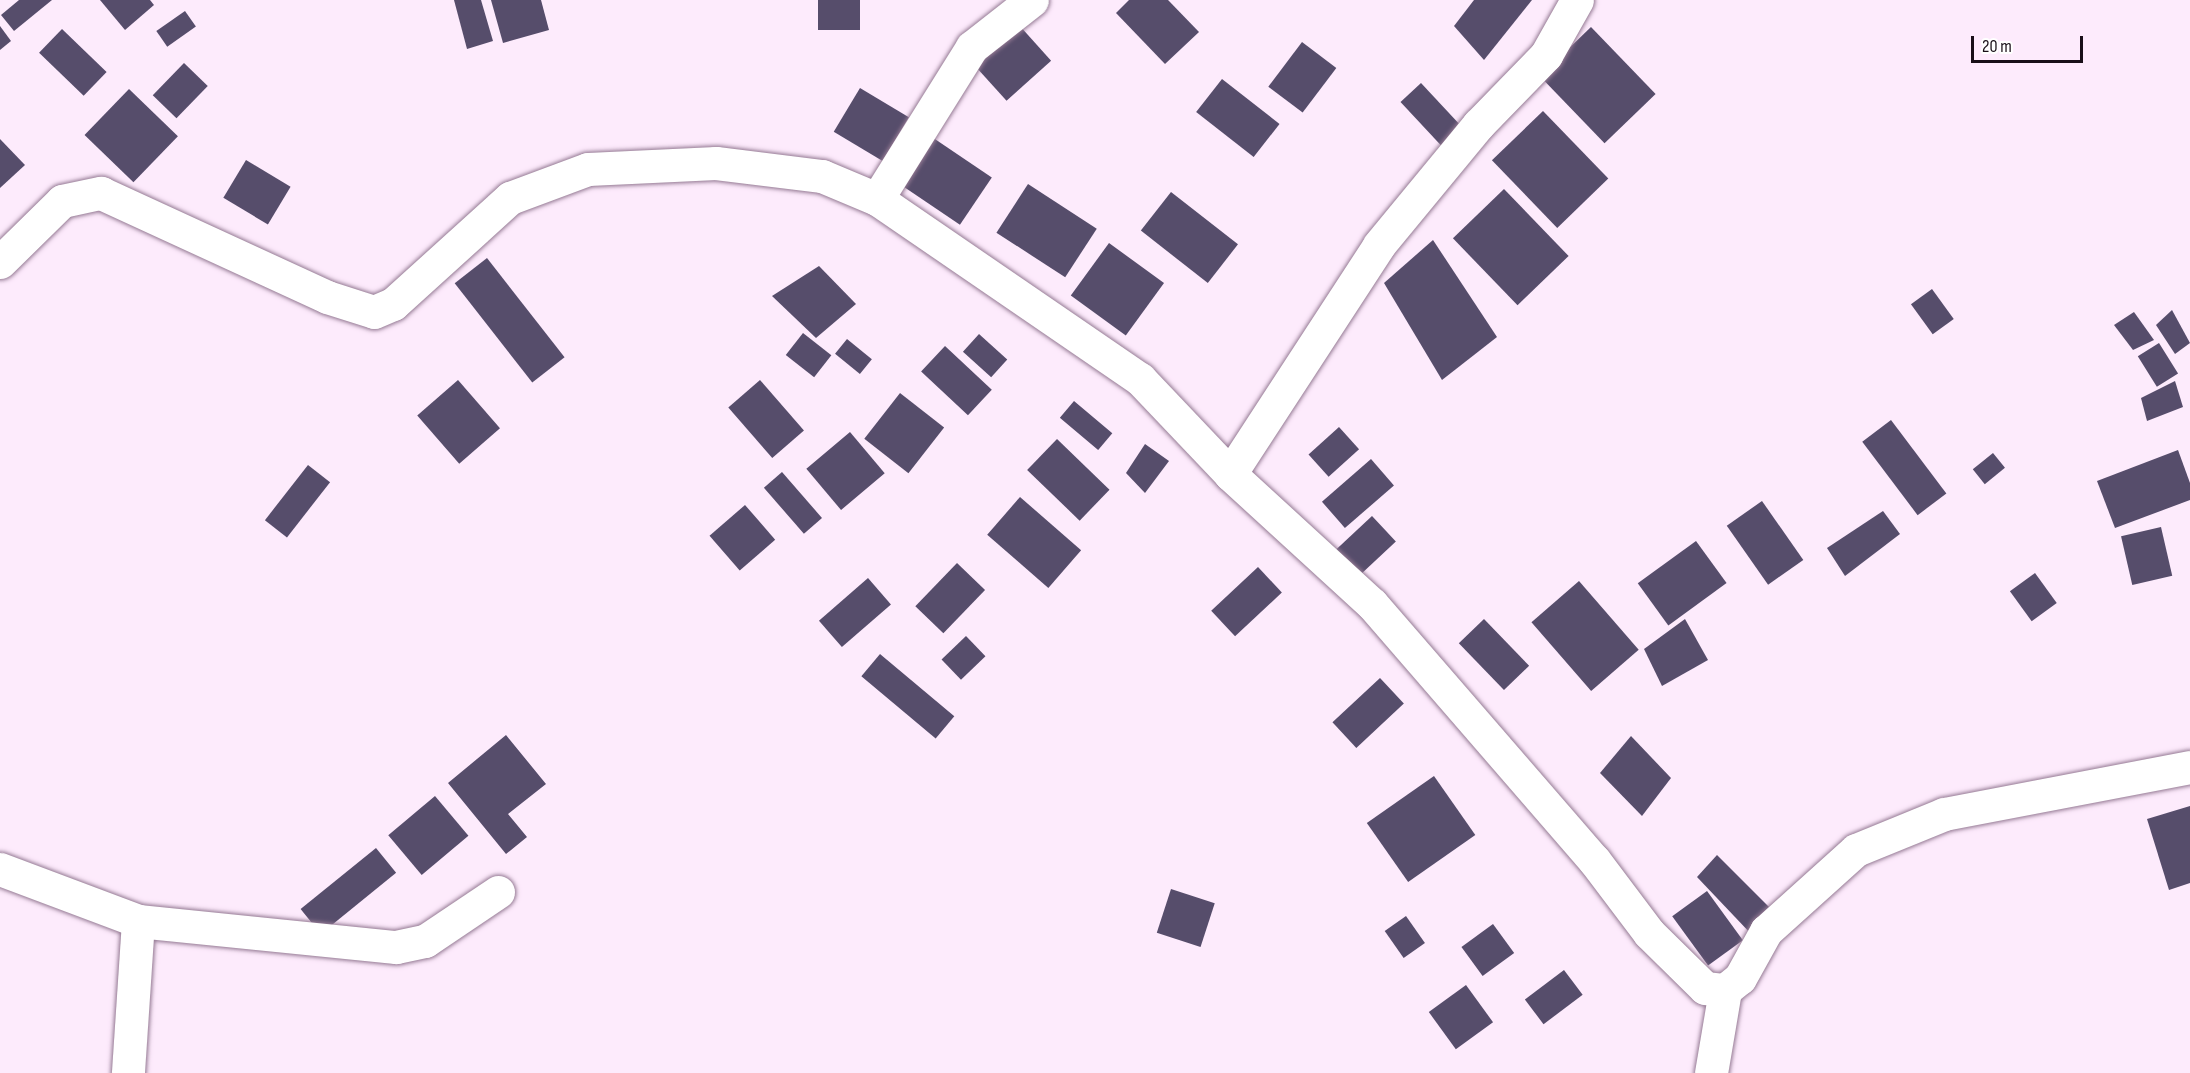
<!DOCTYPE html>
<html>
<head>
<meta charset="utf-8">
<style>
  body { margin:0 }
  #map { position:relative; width:2190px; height:1073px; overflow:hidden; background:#fdebfc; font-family:"Sofia Sans Condensed",sans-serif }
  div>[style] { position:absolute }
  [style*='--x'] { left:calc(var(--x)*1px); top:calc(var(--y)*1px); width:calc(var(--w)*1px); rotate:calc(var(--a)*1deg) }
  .building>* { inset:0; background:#564d6b; transform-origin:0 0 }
  .roads { filter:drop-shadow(0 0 2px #957a94) drop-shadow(0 0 2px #957a94) }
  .minor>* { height:33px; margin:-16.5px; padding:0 16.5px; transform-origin:16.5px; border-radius:16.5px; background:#fff }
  span { translate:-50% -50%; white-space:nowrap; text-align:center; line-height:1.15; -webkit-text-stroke:6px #fff; paint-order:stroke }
  .scale { position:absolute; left:1971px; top:36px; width:112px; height:27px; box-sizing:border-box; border:3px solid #190f18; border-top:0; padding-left:8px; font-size:18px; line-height:21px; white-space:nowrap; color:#190f18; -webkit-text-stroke:4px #fff; paint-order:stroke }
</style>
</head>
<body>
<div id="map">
  <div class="building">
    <div style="clip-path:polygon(19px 0,52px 0,14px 31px,1px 15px)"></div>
    <div style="clip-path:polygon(100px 0,150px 0,154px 5px,125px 30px)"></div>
    <div style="clip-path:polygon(454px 0,481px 0,493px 41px,467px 49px)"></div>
    <div style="clip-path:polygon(491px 0,541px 0,549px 30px,503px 43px)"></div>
    <div style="left:818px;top:0;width:42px;height:30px"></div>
    <div style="clip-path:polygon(1129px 0,1168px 0,1199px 32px,1165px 64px,1116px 13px)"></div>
    <div style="clip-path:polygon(1474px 0,1532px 0,1484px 60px,1454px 26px)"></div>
    <div style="left:185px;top:11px;width:19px;height:35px;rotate:55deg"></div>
    <div style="left:1019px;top:25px;width:48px;height:60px;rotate:48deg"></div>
    <div style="clip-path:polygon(0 26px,11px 41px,0 50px)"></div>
    <div style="left:1591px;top:27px;width:93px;height:71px;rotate:46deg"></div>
    <div style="left:62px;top:29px;width:62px;height:33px;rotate:44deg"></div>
    <div style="left:1302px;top:42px;width:43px;height:56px;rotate:37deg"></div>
    <div style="left:184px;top:63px;width:33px;height:45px;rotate:44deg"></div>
    <div style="left:1222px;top:79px;width:73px;height:42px;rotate:38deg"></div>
    <div style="left:1421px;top:83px;width:67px;height:28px;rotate:47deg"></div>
    <div style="left:860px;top:88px;width:57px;height:51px;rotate:31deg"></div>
    <div style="left:129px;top:89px;width:68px;height:64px;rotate:44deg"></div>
    <div style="left:1543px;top:111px;width:94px;height:71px;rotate:46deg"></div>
    <div style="left:923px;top:131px;width:83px;height:57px;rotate:34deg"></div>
    <div style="clip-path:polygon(0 139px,25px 165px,0 188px)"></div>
    <div style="left:246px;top:160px;width:52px;height:44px;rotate:31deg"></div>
    <div style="left:1028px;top:184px;width:82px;height:58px;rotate:33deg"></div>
    <div style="left:1504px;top:189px;width:93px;height:71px;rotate:46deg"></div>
    <div style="left:1171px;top:192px;width:85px;height:49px;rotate:38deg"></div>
    <div style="clip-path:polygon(1433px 240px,1497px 337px,1442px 380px,1384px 283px)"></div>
    <div style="left:1109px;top:243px;width:68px;height:65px;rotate:36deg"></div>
    <div style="left:487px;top:258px;width:126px;height:41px;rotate:52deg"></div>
    <div style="clip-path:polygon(819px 266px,856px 304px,816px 338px,772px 296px)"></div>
    <div style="left:1932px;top:289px;width:37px;height:26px;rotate:54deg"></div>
    <div style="clip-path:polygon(2172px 310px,2190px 343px,2175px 354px,2156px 325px)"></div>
    <div style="clip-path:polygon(2134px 312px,2154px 340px,2133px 350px,2114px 325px)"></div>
    <div style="left:803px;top:333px;width:36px;height:28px;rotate:38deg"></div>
    <div style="left:979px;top:334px;width:38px;height:24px;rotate:42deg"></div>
    <div style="left:847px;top:339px;width:32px;height:19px;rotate:39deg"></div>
    <div style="left:2159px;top:343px;width:36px;height:25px;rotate:58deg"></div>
    <div style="left:945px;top:346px;width:64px;height:35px;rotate:43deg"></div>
    <div style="left:458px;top:380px;width:64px;height:54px;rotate:49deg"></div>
    <div style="left:760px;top:380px;width:67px;height:42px;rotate:49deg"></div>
    <div style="clip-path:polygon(2175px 381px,2183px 407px,2147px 421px,2141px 398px)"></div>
    <div style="left:900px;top:393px;width:56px;height:58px;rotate:38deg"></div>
    <div style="left:1074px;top:401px;width:50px;height:22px;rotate:40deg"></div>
    <div style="left:1891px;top:420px;width:92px;height:36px;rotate:53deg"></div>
    <div style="left:1339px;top:427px;width:30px;height:41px;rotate:48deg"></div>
    <div style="left:850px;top:432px;width:54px;height:57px;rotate:50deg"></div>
    <div style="left:1057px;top:439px;width:73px;height:43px;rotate:44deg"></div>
    <div style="clip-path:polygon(1145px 444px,1169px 461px,1145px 493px,1126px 473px)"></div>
    <div style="clip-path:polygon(2178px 450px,2190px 483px,2190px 500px,2115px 528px,2097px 481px)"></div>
    <div style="left:1993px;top:453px;width:19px;height:26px;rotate:51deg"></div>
    <div style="left:1371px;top:459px;width:35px;height:65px;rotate:49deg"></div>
    <div style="left:308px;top:465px;width:28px;height:70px;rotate:38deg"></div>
    <div style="left:782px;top:472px;width:61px;height:24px;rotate:49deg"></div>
    <div style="left:1020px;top:497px;width:81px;height:50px;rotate:41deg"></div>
    <div style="left:1762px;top:501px;width:72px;height:43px;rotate:55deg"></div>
    <div style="left:745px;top:505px;width:46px;height:47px;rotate:49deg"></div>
    <div style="clip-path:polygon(1883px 511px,1900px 534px,1845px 576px,1827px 548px)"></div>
    <div style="left:1372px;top:516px;width:35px;height:49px;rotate:47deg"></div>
    <div style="left:2161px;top:527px;width:50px;height:41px;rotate:77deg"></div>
    <div style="left:1696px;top:541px;width:52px;height:72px;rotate:54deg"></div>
    <div style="left:957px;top:563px;width:39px;height:60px;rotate:44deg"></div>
    <div style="left:1258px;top:567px;width:35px;height:64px;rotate:47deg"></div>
    <div style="left:2035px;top:573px;width:37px;height:31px;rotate:54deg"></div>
    <div style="left:868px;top:578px;width:35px;height:65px;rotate:49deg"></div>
    <div style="left:1579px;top:581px;width:91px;height:63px;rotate:49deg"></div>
    <div style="left:1484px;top:619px;width:65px;height:35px;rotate:46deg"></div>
    <div style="clip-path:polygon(1685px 619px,1708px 660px,1662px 686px,1644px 649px)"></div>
    <div style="left:966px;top:636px;width:28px;height:34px;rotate:46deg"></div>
    <div style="left:880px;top:654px;width:97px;height:29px;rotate:40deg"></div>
    <div style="left:1380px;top:678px;width:35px;height:65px;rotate:47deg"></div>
    <div style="clip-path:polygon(506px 735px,546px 784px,508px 814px,527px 837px,506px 854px,448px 783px)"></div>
    <div style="clip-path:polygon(1631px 736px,1671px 778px,1642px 816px,1600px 773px)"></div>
    <div style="left:1434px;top:776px;width:72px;height:82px;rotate:55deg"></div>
    <div style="left:435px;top:796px;width:52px;height:61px;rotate:50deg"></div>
    <div style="clip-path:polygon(2190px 806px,2190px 883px,2169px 890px,2147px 819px)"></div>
    <div style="left:376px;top:848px;width:32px;height:97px;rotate:51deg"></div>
    <div style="clip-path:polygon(1717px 855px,1772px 910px,1753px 936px,1697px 877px)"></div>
    <div style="left:1171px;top:889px;width:46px;height:46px;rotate:18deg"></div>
    <div style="left:1707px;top:891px;width:61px;height:43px;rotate:54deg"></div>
    <div style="left:1406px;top:916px;width:33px;height:26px;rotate:55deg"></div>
    <div style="left:1493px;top:924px;width:36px;height:39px;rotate:54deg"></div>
    <div style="left:1564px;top:970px;width:31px;height:49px;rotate:53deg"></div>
    <div style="left:1466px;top:985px;width:46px;height:46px;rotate:54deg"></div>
  </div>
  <div class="roads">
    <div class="minor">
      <div style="--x:877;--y:199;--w:179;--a:-58"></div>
      <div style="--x:972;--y:47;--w:76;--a:-38.1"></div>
      <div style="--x:0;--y:262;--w:87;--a:-44.5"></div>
      <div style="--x:62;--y:201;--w:40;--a:-12"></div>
      <div style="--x:101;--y:193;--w:249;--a:24.7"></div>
      <div style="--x:327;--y:297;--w:49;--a:17.7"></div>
      <div style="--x:374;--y:312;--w:21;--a:-23"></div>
      <div style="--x:393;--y:304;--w:158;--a:-42.2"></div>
      <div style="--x:510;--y:198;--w:83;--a:-20.4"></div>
      <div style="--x:588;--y:169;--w:128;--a:-2.7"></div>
      <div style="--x:716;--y:163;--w:107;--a:7"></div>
      <div style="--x:822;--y:176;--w:60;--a:22.7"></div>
      <div style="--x:877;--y:199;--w:319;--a:34.4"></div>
      <div style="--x:1140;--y:379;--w:131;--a:46.5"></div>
      <div style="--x:1230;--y:474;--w:193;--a:42.5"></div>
      <div style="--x:1372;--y:604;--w:339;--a:49.1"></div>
      <div style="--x:1594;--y:860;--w:91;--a:53"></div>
      <div style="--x:1649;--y:933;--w:78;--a:44.5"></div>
      <div style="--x:1705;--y:988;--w:20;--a:6"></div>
      <div style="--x:1725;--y:990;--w:19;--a:-39"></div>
      <div style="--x:1740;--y:978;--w:54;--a:-61"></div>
      <div style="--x:1766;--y:931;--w:121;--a:-42"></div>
      <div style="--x:1856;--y:850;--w:95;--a:-22.2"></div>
      <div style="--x:1944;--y:814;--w:250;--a:-10.8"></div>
      <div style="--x:1230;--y:474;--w:273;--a:-56.9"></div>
      <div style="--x:1379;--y:245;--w:156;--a:-50.5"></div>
      <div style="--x:1478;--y:125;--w:98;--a:-45.8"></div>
      <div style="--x:1546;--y:55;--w:63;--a:-60.6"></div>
      <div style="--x:0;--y:869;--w:147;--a:20.6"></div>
      <div style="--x:138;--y:921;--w:152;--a:93.8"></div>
      <div style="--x:138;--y:921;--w:259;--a:5.8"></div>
      <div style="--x:396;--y:947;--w:30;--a:-12"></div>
      <div style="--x:425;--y:941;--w:88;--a:-33.9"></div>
      <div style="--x:1711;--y:1073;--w:84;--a:-80.4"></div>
    </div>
  </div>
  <div class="scale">20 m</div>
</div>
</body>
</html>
